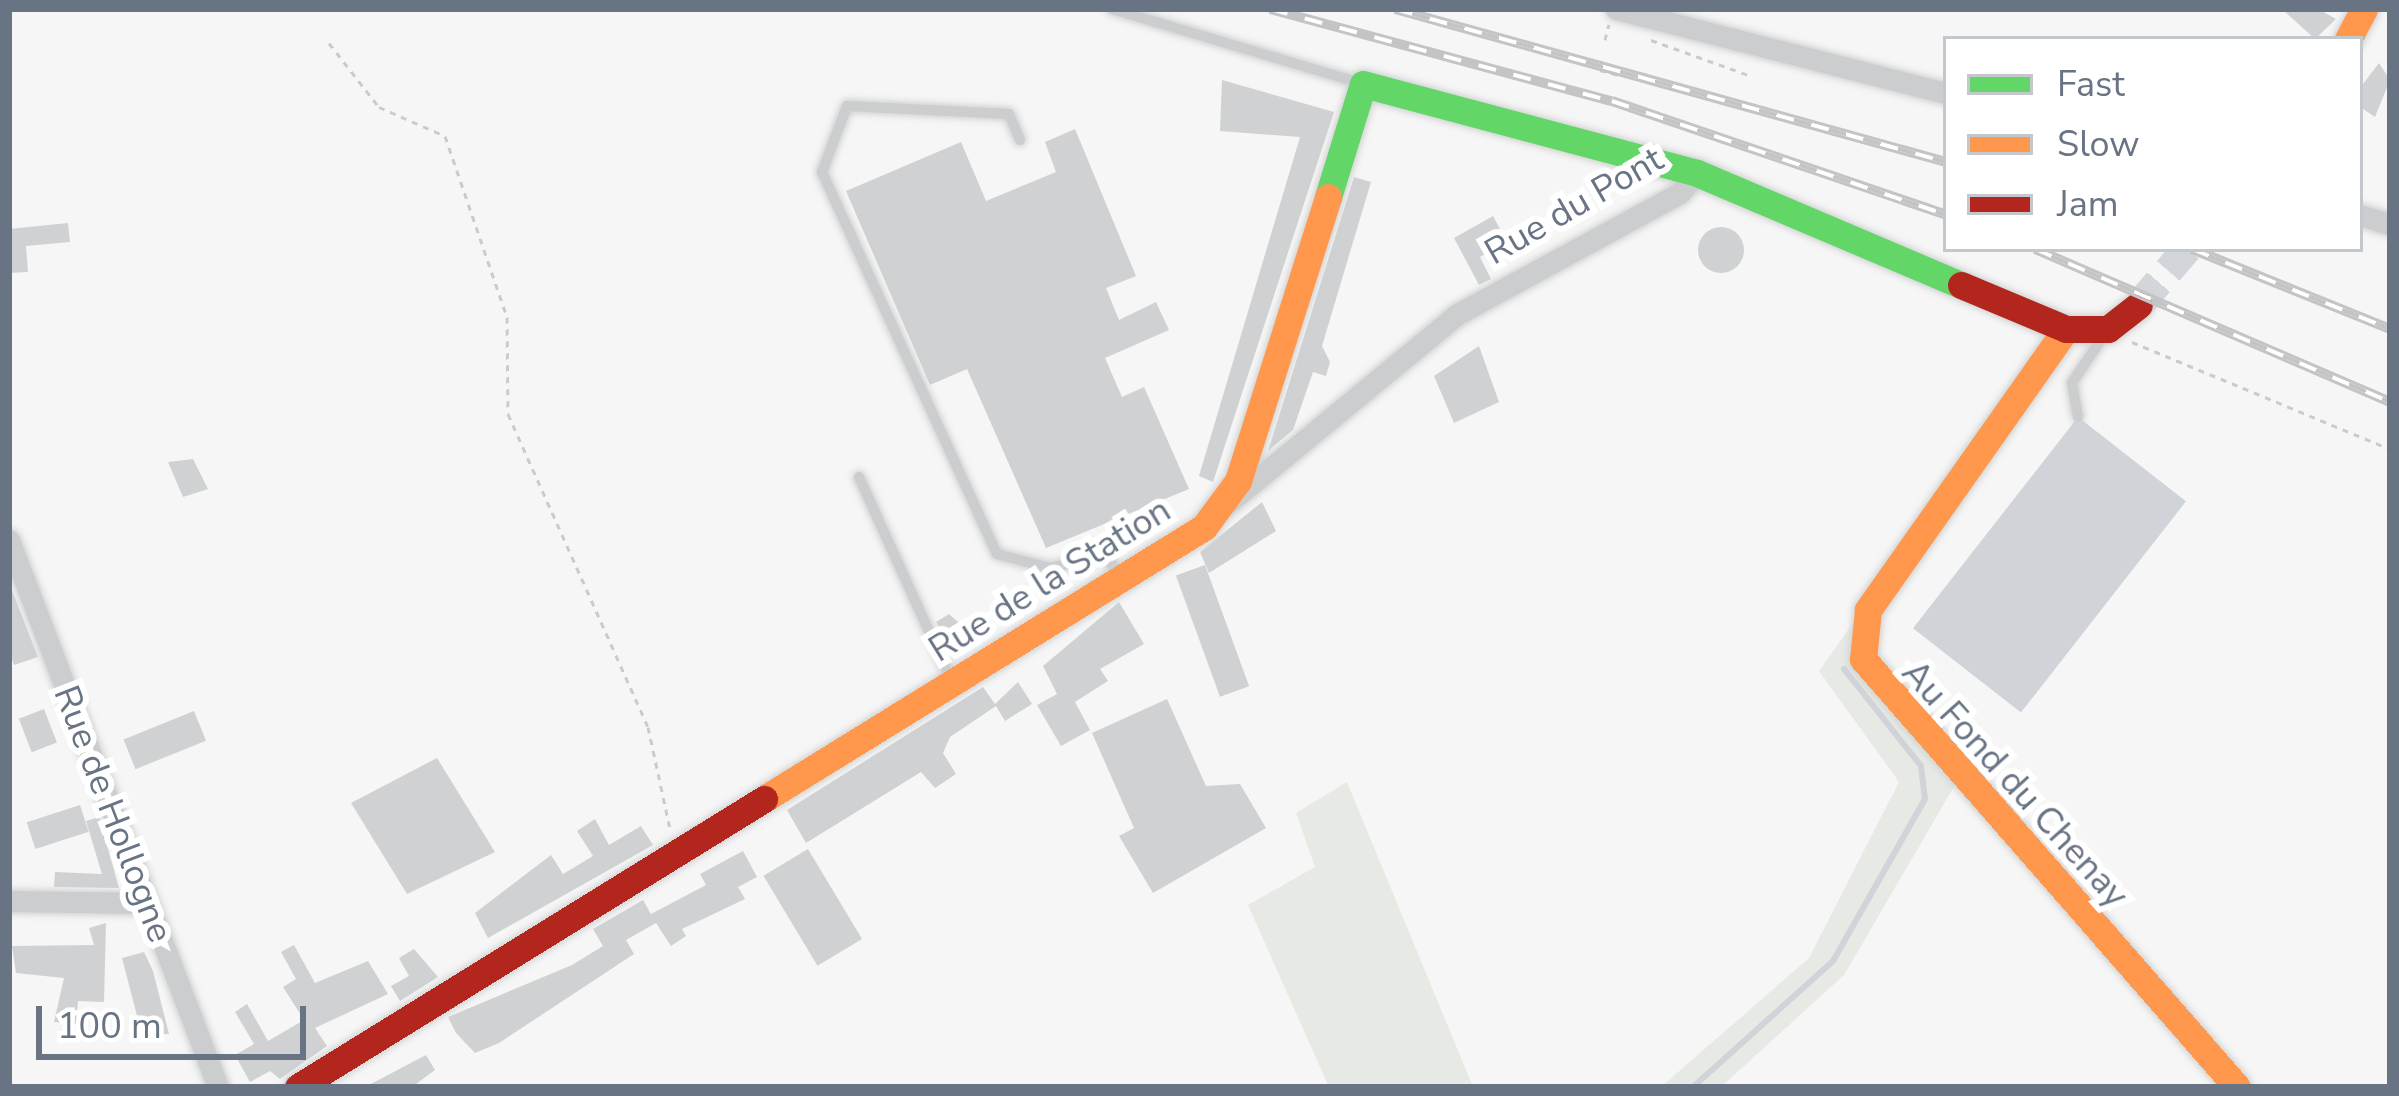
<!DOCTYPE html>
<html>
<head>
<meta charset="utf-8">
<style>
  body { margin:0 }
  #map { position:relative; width:2399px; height:1096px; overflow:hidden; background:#f6f6f6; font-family:"Nunito Sans",sans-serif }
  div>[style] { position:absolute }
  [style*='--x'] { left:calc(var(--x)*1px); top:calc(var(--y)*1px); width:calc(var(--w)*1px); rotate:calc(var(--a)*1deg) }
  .green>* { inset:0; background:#e6e9e4 }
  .water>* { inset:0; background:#d0d4d9; transform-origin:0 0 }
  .stream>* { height:6px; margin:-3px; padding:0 3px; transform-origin:3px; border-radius:3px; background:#d0d4d9 }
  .building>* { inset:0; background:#d0d1d2; transform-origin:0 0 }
  .round { border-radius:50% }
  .secondary-tunnel>* { height:30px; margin-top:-15px; transform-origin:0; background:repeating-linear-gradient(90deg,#d2d5da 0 30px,transparent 0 45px) }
  .path>* { height:3px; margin-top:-1.5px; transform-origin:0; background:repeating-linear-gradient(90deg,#cacbcc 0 6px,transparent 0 12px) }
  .roads { filter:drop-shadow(0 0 3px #d2d3d4) drop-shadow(0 0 3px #d2d3d4) }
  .lane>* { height:10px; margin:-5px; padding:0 5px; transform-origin:5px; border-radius:5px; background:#cccdcf }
  .street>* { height:21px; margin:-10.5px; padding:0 10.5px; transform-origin:10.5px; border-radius:10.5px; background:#cccdcf }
  .fast>* { height:27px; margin:-13.5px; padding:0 13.5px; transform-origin:13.5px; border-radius:13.5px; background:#63d668 }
  .slow>* { height:27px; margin:-13.5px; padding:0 13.5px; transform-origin:13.5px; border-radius:13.5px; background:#ff974d }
  .jam>* { height:27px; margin:-13.5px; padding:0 13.5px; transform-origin:13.5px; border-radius:13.5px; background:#b3261e }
  .rail>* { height:10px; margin-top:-5px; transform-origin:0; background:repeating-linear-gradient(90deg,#fff 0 18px,#c3c4c5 0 36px); box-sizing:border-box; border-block:3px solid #c3c4c5 }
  span { translate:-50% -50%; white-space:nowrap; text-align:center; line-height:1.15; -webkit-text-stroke:12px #fff; paint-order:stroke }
  .street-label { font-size:36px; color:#687384 }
  .frame { position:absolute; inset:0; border:12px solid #687384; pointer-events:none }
  .legend { position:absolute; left:1943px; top:36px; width:420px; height:216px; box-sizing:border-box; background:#fff; border:3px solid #c3c7ce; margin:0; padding:15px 21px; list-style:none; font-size:36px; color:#687384 }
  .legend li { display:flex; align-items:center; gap:24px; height:60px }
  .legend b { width:60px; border:3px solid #c3c7ce }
  .scale { position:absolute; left:36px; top:1006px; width:270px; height:54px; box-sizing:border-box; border:6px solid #687384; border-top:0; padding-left:15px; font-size:36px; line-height:42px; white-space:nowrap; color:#687384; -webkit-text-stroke:9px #fff; paint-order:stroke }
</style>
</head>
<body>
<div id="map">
  <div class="green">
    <div style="clip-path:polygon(1853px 623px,1956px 783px,1844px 975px,1721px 1087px,1661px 1087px,1809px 958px,1899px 782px,1819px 671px)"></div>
    <div style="clip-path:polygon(1347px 782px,1473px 1087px,1329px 1087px,1248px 905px,1315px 867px,1296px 813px)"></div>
  </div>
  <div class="water">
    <div style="left:2078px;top:417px;width:137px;height:268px;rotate:38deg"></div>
  </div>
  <div class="stream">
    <div style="--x:1693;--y:1087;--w:188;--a:-42"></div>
    <div style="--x:1833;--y:961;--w:186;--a:-60.4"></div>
    <div style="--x:1925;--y:799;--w:33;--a:-97"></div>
    <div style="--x:1921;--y:766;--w:124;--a:-128.4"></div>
  </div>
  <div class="building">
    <div style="clip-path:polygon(2282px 9px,2318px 9px,2336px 19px,2315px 39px)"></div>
    <div style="clip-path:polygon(2379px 63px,2390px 80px,2375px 117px,2360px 107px,2360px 88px)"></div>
    <div style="clip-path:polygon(1222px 80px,1334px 112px,1213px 482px,1199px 476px,1300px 137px,1220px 131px)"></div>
    <div style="clip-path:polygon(1075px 129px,1136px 276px,1106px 288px,1119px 320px,1156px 302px,1169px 330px,1105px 358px,1122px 397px,1144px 387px,1189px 489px,1046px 548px,967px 369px,930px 385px,846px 191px,961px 142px,986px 201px,1056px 172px,1045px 142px)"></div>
    <div style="clip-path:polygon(1354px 177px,1371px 182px,1322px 346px,1330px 362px,1326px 376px,1313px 372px,1293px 430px,1268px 451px)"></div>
    <div style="clip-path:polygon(1493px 216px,1507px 242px,1480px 257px,1491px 279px,1479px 285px,1454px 238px)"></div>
    <div style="clip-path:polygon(68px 223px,70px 242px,26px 246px,28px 272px,9px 273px,9px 229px)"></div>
    <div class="round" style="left:1698px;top:227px;width:46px;height:46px"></div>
    <div style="clip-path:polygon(1479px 346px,1499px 402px,1454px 423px,1434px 376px)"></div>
    <div style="clip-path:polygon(193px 459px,208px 489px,183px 497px,168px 462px)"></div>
    <div style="clip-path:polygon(1262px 502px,1276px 531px,1209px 573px,1200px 552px)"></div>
    <div style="left:1205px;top:565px;width:129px;height:31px;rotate:70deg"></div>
    <div style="clip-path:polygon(10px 585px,38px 657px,14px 665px,9px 650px)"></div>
    <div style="clip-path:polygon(1119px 602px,1144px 644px,1100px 669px,1108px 681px,1075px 702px,1090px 730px,1061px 746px,1037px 705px,1057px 694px,1043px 666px)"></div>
    <div style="clip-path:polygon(949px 614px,981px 642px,956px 657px,936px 622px)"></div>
    <div style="clip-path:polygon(1018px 682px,1032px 704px,1005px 721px,996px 706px,950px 737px,943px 753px,956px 774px,935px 788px,921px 772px,806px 843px,787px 810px,983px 687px,995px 704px)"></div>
    <div style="clip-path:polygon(1167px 699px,1206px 786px,1240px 784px,1266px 828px,1153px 893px,1119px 836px,1134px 828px,1092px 733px)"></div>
    <div style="left:44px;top:709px;width:36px;height:27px;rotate:69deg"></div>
    <div style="left:194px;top:711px;width:32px;height:76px;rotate:68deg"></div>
    <div style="clip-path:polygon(437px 758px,495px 852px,407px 894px,351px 803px)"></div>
    <div style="left:80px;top:805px;width:28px;height:56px;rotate:72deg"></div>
    <div style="clip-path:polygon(99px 817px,119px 888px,54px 887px,55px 872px,102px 874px,86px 821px)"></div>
    <div style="clip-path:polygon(595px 819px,609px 845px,641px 826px,653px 845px,488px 938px,475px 913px,551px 855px,563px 874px,593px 856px,577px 831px)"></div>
    <div style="left:808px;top:849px;width:105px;height:52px;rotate:59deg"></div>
    <div style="clip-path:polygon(743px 851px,757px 877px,738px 887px,745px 899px,682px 929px,686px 936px,671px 946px,656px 923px,626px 940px,634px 954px,499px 1043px,475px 1053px,456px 1033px,448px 1017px,572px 965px,603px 946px,593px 929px,643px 900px,651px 914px,706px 885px,700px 874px)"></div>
    <div style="clip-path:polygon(106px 923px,104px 1002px,78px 1001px,76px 1024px,54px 1022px,64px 978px,16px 973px,12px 946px,94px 945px,89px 928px)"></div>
    <div style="clip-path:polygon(294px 945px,315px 983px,368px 961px,388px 994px,315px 1028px,327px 1046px,280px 1079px,270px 1071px,250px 1082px,235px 1055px,254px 1044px,235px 1012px,247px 1004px,268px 1041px,304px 1020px,283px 987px,296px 979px,281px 952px)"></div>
    <div style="clip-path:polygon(414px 949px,438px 977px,400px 1001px,391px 986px,409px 976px,399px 958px)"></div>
    <div style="clip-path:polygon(144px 952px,153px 971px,169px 1034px,142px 1035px,122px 958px)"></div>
    <div style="clip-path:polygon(426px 1055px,435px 1070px,412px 1087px,365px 1087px)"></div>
  </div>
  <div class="secondary-tunnel">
    <div style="--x:2139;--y:305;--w:74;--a:-49.4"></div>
  </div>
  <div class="path">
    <div style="--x:1605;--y:40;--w:16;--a:-76"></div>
    <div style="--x:1651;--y:40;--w:103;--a:19.8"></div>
    <div style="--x:329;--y:43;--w:81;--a:52"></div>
    <div style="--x:379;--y:107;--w:72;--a:23.7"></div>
    <div style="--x:445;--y:136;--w:191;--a:71.1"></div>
    <div style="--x:507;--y:317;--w:97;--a:89.4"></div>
    <div style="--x:508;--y:414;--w:343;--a:65.9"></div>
    <div style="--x:648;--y:727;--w:104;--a:77.8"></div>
    <div style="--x:1600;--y:70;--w:23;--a:15"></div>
    <div style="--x:2132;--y:342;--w:279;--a:22.5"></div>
  </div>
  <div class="roads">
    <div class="lane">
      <div style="--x:1112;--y:9;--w:259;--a:16.6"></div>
      <div style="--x:1020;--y:140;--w:28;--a:-113"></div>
      <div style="--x:1009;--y:114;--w:162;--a:-177.2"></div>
      <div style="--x:847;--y:106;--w:71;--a:110.7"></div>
      <div style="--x:822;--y:172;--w:420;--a:65.4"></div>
      <div style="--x:997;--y:554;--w:55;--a:14.8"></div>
      <div style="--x:1050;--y:568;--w:57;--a:-13.3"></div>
      <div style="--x:1105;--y:555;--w:25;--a:53"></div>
      <div style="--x:2078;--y:417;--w:35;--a:-100"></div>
      <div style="--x:2072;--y:383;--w:58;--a:-56.3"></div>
      <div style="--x:859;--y:477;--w:223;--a:65.6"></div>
    </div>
    <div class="street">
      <div style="--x:1616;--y:9;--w:341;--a:14.3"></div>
      <div style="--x:2360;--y:215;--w:31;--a:17"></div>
      <div style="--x:1221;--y:509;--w:305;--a:-39.5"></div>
      <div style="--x:1456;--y:315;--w:255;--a:-28.6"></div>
      <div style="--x:1680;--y:193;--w:26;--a:-50"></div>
      <div style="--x:9;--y:540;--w:586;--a:69.09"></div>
      <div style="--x:9;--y:901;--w:138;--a:0.8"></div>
    </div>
    <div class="fast">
      <div style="--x:1328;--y:197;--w:118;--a:-72.8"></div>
      <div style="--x:1363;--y:84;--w:346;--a:14.9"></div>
      <div style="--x:1697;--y:173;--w:287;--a:23"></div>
    </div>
    <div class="slow">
      <div style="--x:2348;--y:39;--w:34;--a:-62"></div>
      <div style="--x:2066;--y:329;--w:344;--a:125.2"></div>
      <div style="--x:1868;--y:610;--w:49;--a:95.8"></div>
      <div style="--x:1863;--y:659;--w:568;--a:48.85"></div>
      <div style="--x:764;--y:799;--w:517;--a:-31.72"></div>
      <div style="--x:1204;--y:527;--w:57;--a:-53.5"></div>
      <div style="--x:1238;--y:481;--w:298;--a:-72.4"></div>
    </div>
    <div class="jam">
      <div style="--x:1961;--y:285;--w:114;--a:22.7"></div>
      <div style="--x:2066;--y:329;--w:42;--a:0"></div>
      <div style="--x:2108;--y:329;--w:39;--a:-38"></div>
      <div style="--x:298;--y:1087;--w:548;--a:-31.72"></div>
    </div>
  </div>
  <div class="rail">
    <div style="--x:1270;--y:9;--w:354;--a:15.1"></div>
    <div style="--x:1612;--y:101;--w:353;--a:18.8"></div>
    <div style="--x:1395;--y:9;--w:572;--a:15.52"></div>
    <div style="--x:2035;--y:249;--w:387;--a:23.3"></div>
    <div style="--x:2192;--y:249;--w:214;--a:22"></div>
  </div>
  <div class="street-label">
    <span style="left:1574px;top:206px;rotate:-30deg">Rue du Pont</span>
    <span style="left:1050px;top:580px;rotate:-32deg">Rue de la Station</span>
    <span style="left:2015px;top:784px;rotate:48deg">Au Fond du Chenay</span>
    <span style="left:113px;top:814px;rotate:69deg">Rue de Hollogne</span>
  </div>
  <div class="frame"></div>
  <ul class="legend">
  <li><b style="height:15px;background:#63d668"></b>Fast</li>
  <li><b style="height:15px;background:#ff974d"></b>Slow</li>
  <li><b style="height:15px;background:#b3261e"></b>Jam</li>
  </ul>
  <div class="scale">100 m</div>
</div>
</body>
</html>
